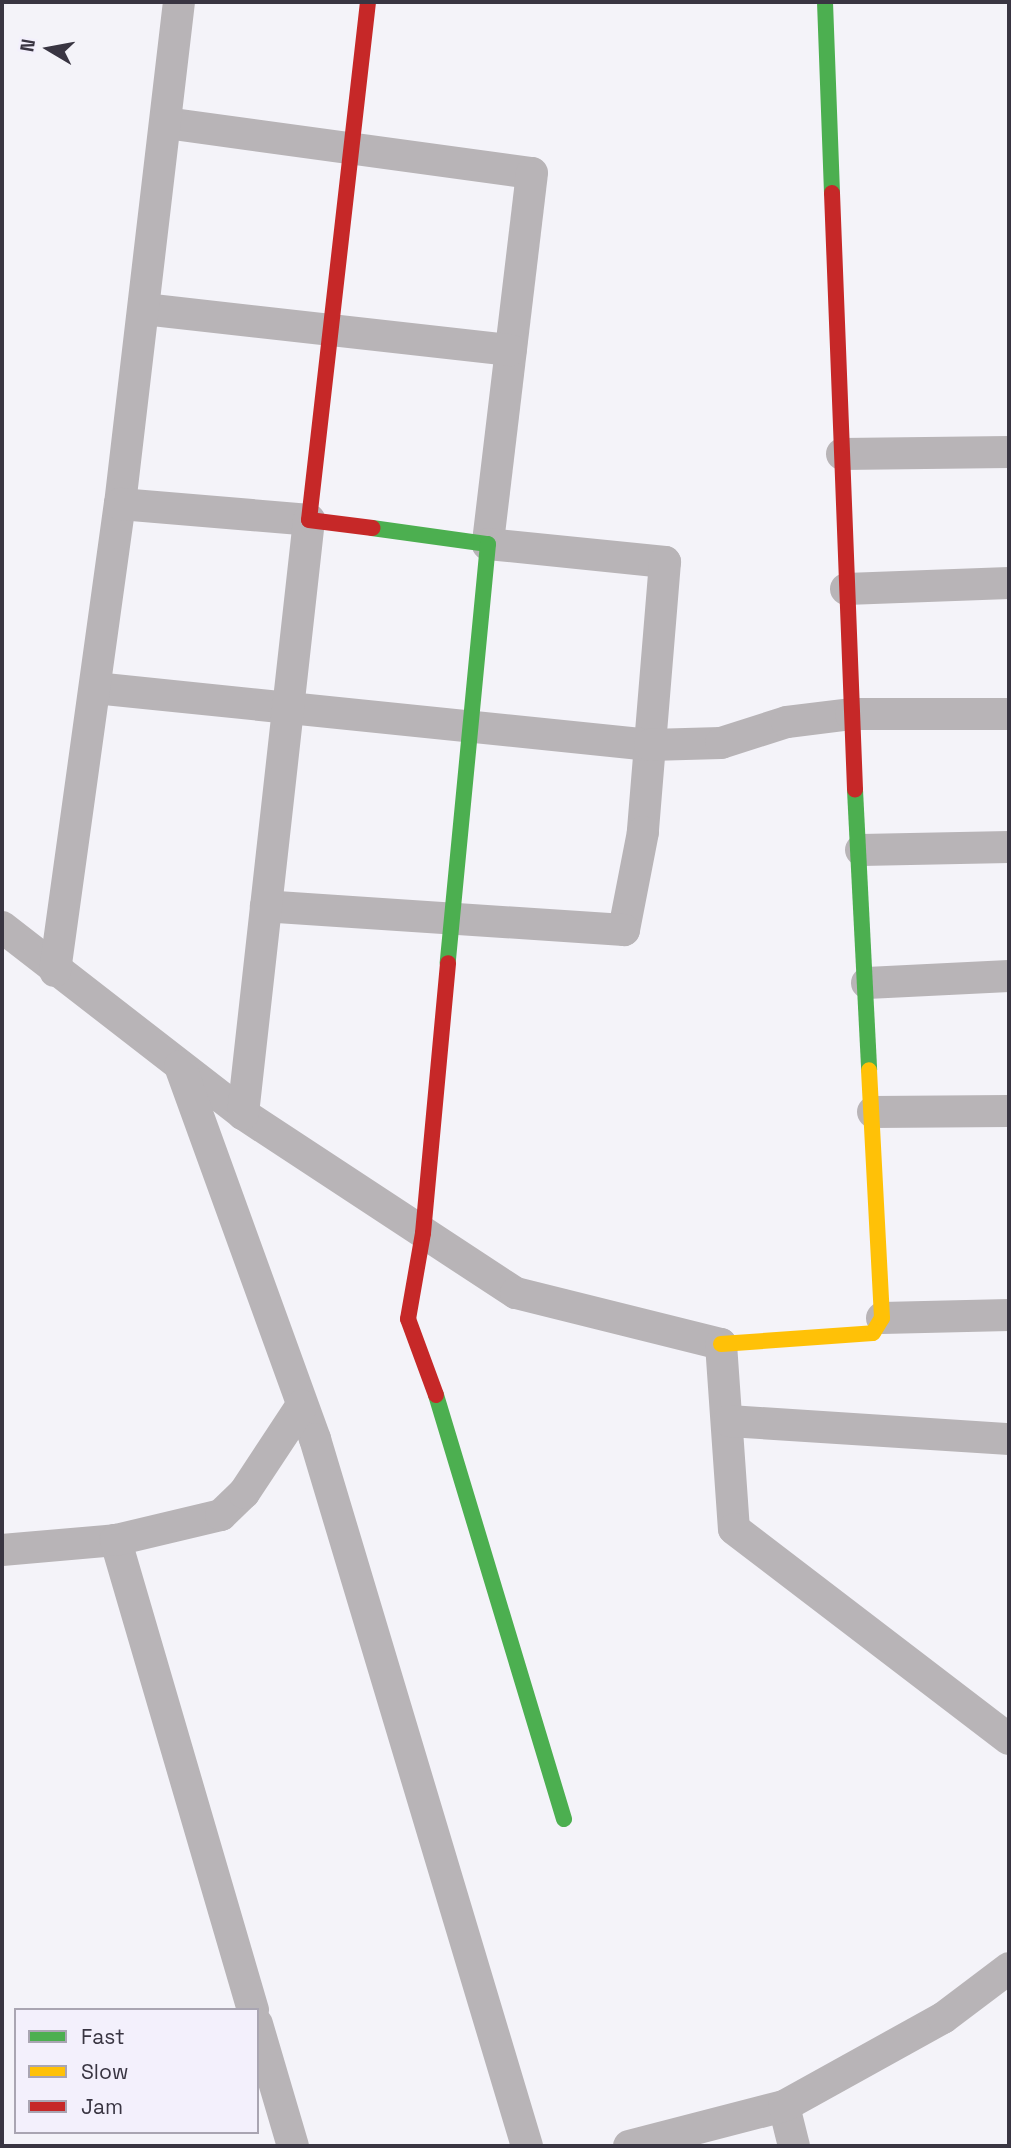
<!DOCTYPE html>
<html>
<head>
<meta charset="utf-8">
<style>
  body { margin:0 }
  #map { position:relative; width:1011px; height:2148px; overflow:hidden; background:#f4f3f9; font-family:"Space Grotesk",sans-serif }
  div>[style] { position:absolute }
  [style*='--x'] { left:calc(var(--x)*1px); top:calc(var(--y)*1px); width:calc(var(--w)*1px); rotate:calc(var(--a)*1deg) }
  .street>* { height:32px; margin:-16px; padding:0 16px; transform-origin:16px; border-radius:16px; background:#b8b4b7 }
  .fast>* { height:16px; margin:-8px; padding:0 8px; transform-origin:8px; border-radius:8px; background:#4caf50 }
  .slow>* { height:16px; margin:-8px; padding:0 8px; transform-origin:8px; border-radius:8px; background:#ffc107 }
  .jam>* { height:16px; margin:-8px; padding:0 8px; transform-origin:8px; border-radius:8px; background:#c62828 }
  span { translate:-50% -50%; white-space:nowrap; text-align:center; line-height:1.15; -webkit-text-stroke:7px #f3f0fc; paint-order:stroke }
  .frame { position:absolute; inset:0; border:4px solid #393542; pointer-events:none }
  .legend { position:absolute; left:14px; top:2008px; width:245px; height:126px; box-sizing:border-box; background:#f3f0fc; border:2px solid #a9a5b2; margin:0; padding:9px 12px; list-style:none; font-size:21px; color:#393542 }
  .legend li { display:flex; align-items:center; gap:14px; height:35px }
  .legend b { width:35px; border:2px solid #a9a5b2 }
  .north { position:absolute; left:14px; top:14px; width:70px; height:70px; -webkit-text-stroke:5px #f3f0fc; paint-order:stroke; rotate:280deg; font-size:19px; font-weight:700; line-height:28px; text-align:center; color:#393542 }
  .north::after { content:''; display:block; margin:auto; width:24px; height:32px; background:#393542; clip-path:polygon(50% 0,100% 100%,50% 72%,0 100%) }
</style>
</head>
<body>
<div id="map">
  <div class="street">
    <div style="--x:166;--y:123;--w:369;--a:7.8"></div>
    <div style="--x:532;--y:173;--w:374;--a:96.8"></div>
    <div style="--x:488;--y:544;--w:178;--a:5.8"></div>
    <div style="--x:665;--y:562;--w:271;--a:94.7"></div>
    <div style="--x:643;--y:832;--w:100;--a:101"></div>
    <div style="--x:624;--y:930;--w:359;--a:-176.2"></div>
    <div style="--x:144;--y:309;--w:369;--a:6.4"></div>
    <div style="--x:842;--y:454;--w:167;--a:-0.7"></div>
    <div style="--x:120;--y:504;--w:505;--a:-83.3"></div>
    <div style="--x:846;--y:589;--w:163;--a:-2.1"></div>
    <div style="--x:95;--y:688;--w:558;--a:5.86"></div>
    <div style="--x:650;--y:745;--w:71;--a:-1.6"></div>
    <div style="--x:721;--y:743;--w:69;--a:-17.7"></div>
    <div style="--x:787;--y:722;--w:64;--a:-7.1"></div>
    <div style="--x:851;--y:714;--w:158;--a:0"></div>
    <div style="--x:861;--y:850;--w:148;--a:-1.2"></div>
    <div style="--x:2;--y:927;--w:305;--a:37.8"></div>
    <div style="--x:243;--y:1114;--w:326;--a:33.3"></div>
    <div style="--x:516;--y:1293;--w:211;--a:14"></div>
    <div style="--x:721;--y:1344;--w:185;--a:86"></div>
    <div style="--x:734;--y:1529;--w:346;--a:37.4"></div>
    <div style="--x:55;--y:971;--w:472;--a:-82.1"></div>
    <div style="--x:120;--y:504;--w:190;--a:4.8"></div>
    <div style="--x:309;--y:520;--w:598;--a:96.34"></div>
    <div style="--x:867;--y:983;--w:142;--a:-2.8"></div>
    <div style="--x:180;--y:1066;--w:397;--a:70.1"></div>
    <div style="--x:315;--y:1439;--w:738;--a:73.31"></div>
    <div style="--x:873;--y:1112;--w:136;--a:-0.4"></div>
    <div style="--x:882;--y:1318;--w:127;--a:-1.4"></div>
    <div style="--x:729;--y:1421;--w:281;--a:3.7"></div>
    <div style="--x:2;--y:1550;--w:114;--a:-5"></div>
    <div style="--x:253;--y:2010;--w:490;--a:-106.3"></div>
    <div style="--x:116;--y:1540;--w:108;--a:-13.4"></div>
    <div style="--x:221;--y:1515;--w:32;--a:-44"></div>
    <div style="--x:244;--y:1493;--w:105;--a:-56.6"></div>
    <div style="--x:257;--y:2024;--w:127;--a:73.6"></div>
    <div style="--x:784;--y:2106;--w:41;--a:76"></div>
    <div style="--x:629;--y:2146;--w:160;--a:-14.5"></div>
    <div style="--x:784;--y:2106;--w:182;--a:-29"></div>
    <div style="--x:943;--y:2018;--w:83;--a:-37.1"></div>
  </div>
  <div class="fast">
    <div style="--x:825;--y:2;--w:191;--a:87.9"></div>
    <div style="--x:372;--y:528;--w:117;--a:7.9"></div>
    <div style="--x:488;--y:544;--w:421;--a:95.5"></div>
    <div style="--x:855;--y:790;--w:280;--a:87.1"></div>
    <div style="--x:436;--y:1395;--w:443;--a:73.2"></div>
  </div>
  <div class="slow">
    <div style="--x:721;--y:1344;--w:152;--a:-4.1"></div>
    <div style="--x:873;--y:1333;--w:17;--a:-59"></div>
    <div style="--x:882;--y:1318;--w:248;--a:-93"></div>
  </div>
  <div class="jam">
    <div style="--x:368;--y:2;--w:521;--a:96.5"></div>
    <div style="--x:309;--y:520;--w:64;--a:7.2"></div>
    <div style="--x:832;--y:193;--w:597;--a:87.79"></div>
    <div style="--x:436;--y:1395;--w:81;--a:-110.2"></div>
    <div style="--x:408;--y:1319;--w:87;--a:-80.1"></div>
    <div style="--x:423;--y:1233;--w:271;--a:-84.7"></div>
  </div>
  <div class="frame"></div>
  <ul class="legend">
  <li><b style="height:9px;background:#4caf50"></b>Fast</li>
  <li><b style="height:9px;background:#ffc107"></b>Slow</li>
  <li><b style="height:9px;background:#c62828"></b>Jam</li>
  </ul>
  <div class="north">N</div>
</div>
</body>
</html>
